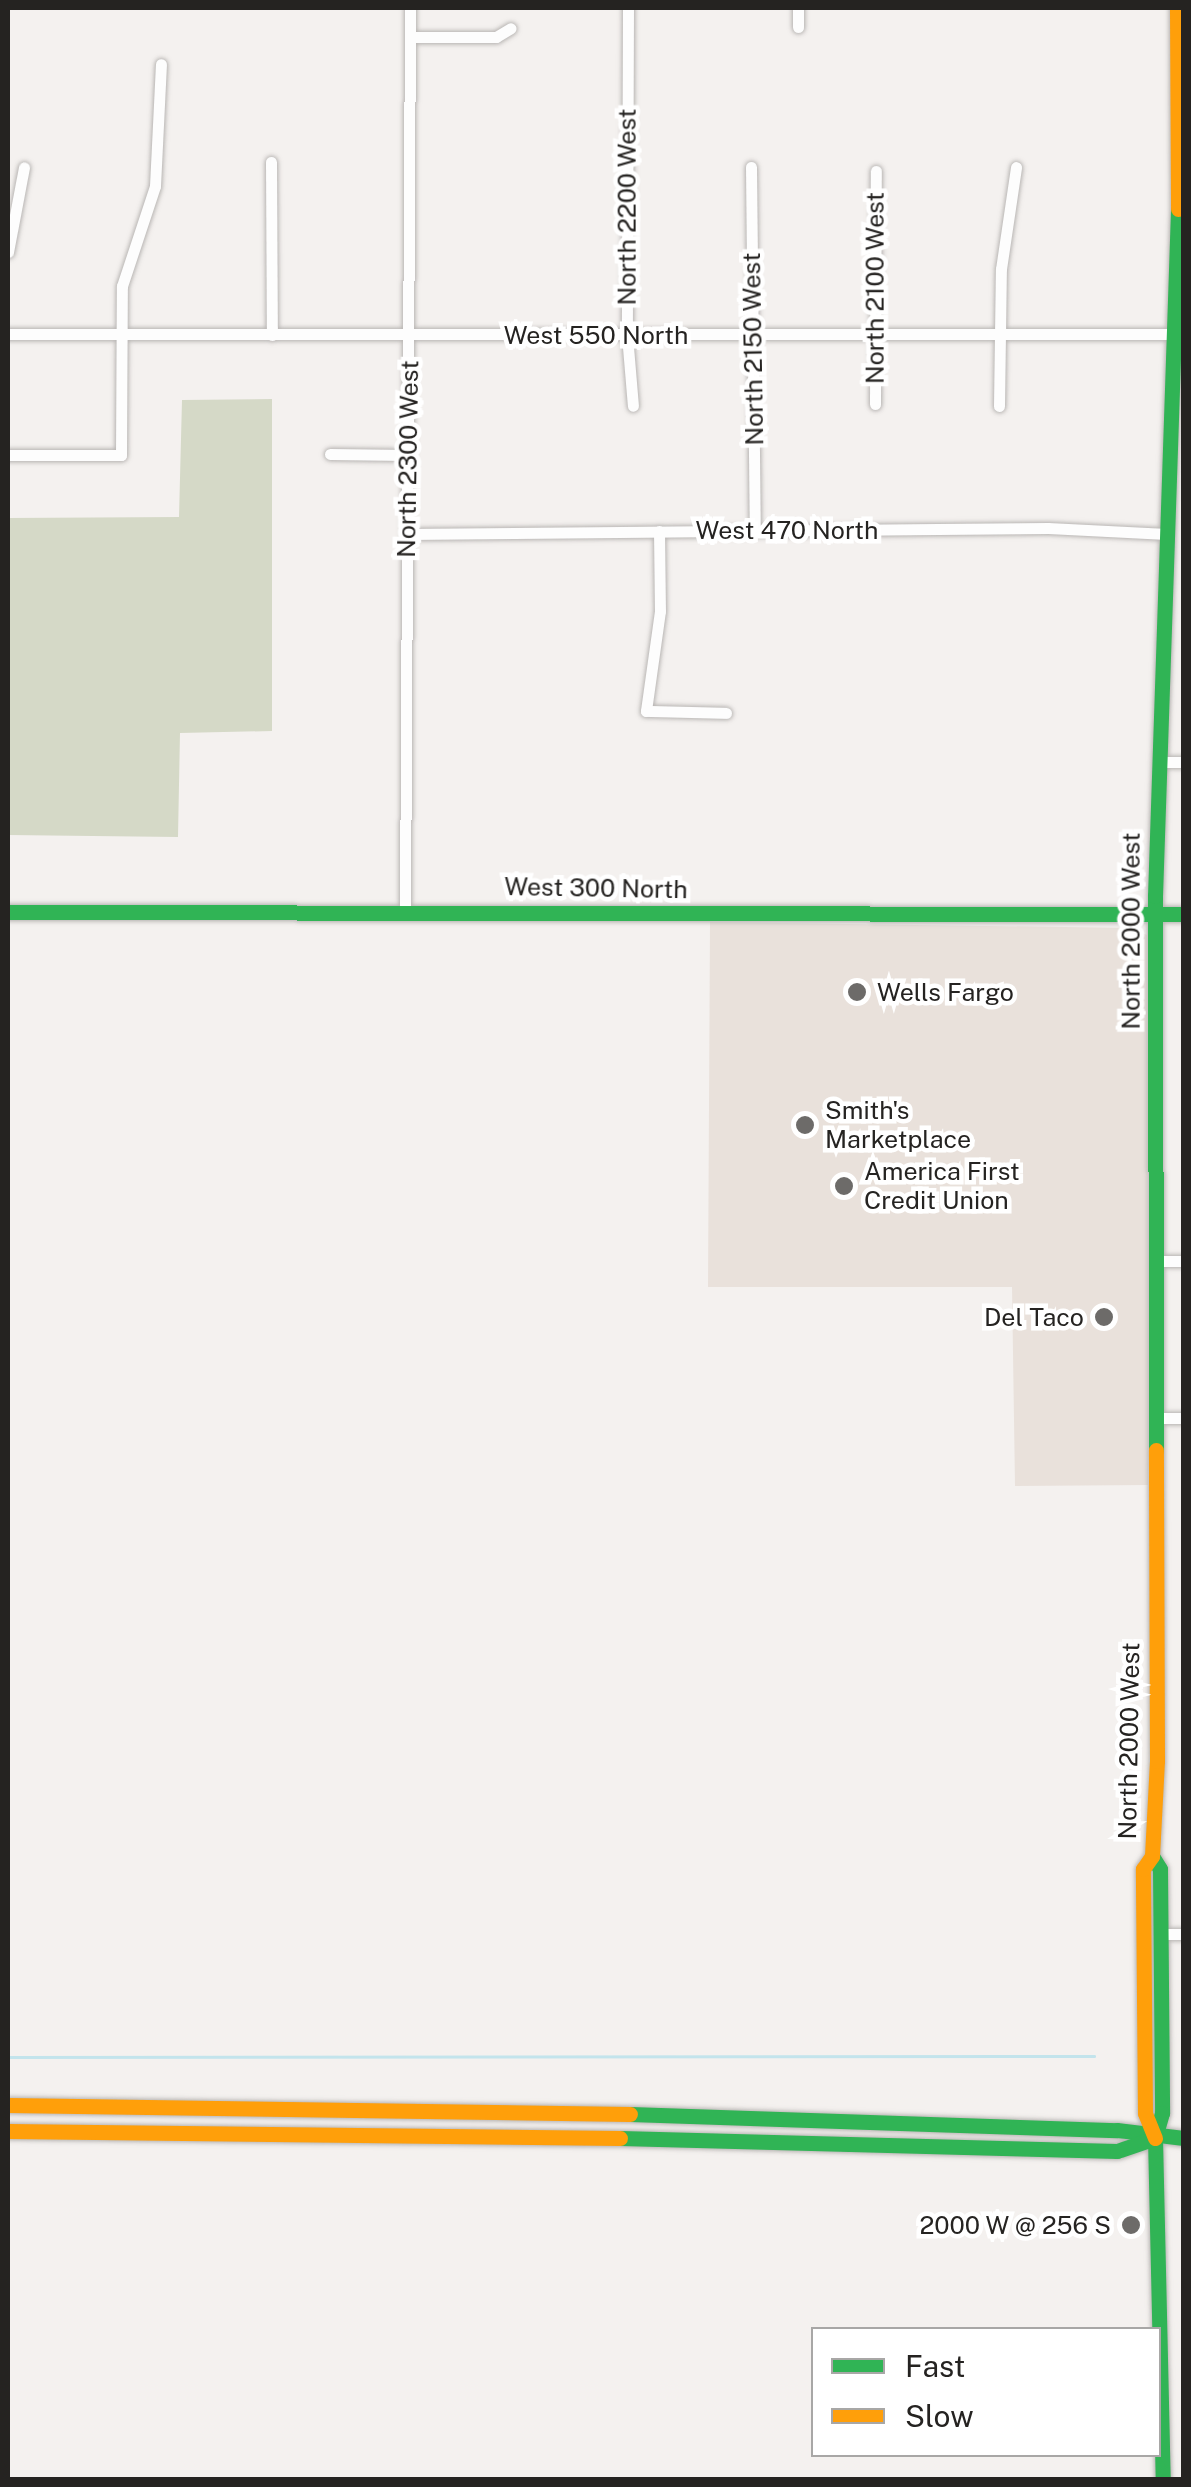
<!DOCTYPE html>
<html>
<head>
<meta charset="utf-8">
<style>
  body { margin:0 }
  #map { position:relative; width:1191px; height:2487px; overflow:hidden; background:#f4f1ef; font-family:"Public Sans",sans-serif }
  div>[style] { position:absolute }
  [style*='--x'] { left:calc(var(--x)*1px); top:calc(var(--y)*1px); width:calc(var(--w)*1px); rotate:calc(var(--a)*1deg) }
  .built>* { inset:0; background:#e9e1db }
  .green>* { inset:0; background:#d5d9c7 }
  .stream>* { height:2.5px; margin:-1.25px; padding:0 1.25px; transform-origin:1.25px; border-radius:1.25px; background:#c3e4ec }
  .roads { filter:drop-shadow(0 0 2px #b9b6b4) drop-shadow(0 0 2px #b9b6b4) }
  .street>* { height:11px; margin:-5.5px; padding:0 5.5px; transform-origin:5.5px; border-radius:5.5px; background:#fdfdfd }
  .fast>* { height:15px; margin:-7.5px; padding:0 7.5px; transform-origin:7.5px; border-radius:7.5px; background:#30b455 }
  .slow>* { height:15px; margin:-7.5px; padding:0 7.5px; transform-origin:7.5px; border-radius:7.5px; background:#ff9f0a }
  .dots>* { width:28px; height:28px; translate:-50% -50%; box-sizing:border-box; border:5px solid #fff; border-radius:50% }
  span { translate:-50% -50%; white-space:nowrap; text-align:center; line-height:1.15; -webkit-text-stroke:9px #fff; paint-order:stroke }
  .street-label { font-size:25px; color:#252321 }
  .poi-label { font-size:25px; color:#252321 }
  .left { translate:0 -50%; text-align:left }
  .right { translate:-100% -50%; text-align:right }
  .frame { position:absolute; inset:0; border:10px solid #252321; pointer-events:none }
  .legend { position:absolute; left:811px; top:2327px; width:350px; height:130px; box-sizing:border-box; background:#fff; border:2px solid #a8a7a6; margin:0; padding:12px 18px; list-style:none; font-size:30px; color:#252321 }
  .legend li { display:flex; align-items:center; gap:20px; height:50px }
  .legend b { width:50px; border:2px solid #a8a7a6 }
</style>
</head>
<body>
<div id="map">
  <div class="built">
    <div style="clip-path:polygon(710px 922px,1130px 928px,1147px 935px,1148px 1485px,1015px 1486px,1012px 1287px,708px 1287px)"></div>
  </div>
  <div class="green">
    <div style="clip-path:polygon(272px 399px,272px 731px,180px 733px,178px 837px,8px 835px,8px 518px,179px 517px,182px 400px)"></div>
  </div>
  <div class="stream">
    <div style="--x:8;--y:2057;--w:1086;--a:-0.05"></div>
  </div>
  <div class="roads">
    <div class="street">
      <div style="--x:628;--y:8;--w:327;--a:90.2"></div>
      <div style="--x:627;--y:335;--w:71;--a:85.2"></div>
      <div style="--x:798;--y:27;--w:19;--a:-90"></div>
      <div style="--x:410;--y:37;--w:86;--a:0"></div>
      <div style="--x:496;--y:37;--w:17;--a:-31"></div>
      <div style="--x:271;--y:162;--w:173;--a:89.7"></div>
      <div style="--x:751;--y:167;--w:364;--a:89.4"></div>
      <div style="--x:8;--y:252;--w:86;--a:-79.3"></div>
      <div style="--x:8;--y:334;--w:1171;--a:0"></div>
      <div style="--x:875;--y:404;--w:233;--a:-89.8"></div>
      <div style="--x:999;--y:406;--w:137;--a:-89.2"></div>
      <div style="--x:1001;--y:269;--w:103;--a:-81.6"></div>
      <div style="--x:330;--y:454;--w:77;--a:0.7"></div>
      <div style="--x:8;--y:455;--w:113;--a:0"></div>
      <div style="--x:121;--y:455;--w:169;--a:-89.7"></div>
      <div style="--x:122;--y:286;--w:105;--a:-71.7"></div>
      <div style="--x:155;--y:186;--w:122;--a:-87.2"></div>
      <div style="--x:659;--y:531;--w:80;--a:89.3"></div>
      <div style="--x:660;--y:611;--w:101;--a:98"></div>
      <div style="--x:646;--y:711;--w:80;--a:1.4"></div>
      <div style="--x:407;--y:534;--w:641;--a:-0.54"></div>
      <div style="--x:1048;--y:528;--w:119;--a:2.9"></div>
      <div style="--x:1158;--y:762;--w:26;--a:0"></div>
      <div style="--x:405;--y:911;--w:903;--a:-89.68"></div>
      <div style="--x:1155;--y:1261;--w:29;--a:0"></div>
      <div style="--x:1156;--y:1418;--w:28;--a:0"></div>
      <div style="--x:1161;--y:1934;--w:23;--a:0"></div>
    </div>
    <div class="fast">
      <div style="--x:8;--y:912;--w:1176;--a:0.1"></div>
      <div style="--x:1156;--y:1450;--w:554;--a:-90.1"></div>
      <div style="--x:1155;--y:896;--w:687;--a:-88.08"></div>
      <div style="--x:1152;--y:1856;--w:15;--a:58"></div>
      <div style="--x:1160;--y:1869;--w:244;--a:89.5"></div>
      <div style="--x:1162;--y:2113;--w:26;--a:106"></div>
      <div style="--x:1155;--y:2138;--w:342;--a:88.7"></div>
      <div style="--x:630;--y:2114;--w:487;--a:1.9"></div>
      <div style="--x:1117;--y:2130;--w:67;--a:6.8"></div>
      <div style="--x:620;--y:2138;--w:497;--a:1.5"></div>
      <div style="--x:1117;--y:2151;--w:40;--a:-18.9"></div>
    </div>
    <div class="slow">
      <div style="--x:1177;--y:8;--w:201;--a:89.7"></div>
      <div style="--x:8;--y:2105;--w:622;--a:0.83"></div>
      <div style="--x:8;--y:2131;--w:612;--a:0.66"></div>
      <div style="--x:1155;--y:2138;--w:27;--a:-112"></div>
      <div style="--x:1145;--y:2113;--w:244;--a:-90.5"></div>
      <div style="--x:1143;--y:1869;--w:16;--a:-55"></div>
      <div style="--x:1152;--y:1856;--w:95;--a:-87"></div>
      <div style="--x:1157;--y:1761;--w:311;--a:-90.2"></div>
    </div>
  </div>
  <div class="dots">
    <div style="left:857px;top:992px;background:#6d6b69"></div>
    <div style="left:805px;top:1125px;background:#6d6b69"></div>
    <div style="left:844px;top:1186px;background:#6d6b69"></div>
    <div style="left:1104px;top:1317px;background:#6d6b69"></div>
    <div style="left:1131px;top:2225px;background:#6d6b69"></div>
  </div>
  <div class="street-label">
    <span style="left:627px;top:207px;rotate:-90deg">North 2200 West</span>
    <span style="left:875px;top:288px;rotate:-90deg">North 2100 West</span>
    <span style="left:596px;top:335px">West 550 North</span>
    <span style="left:753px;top:349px;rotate:-91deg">North 2150 West</span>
    <span style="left:408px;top:459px;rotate:-89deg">North 2300 West</span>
    <span style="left:787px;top:530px">West 470 North</span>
    <span style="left:596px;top:888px;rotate:1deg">West 300 North</span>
    <span style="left:1131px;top:931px;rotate:-90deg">North 2000 West</span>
    <span style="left:1129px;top:1741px;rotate:-89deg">North 2000 West</span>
  </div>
  <div class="poi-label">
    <span class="left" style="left:877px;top:992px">Wells Fargo</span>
    <span class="left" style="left:825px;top:1125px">Smith's<br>Marketplace</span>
    <span class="left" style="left:864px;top:1186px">America First<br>Credit Union</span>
    <span class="right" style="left:1084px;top:1317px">Del Taco</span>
    <span class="right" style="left:1111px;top:2225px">2000 W @ 256 S</span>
  </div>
  <div class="frame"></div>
  <ul class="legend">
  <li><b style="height:12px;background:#30b455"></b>Fast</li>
  <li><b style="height:12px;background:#ff9f0a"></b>Slow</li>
  </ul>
</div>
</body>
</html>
